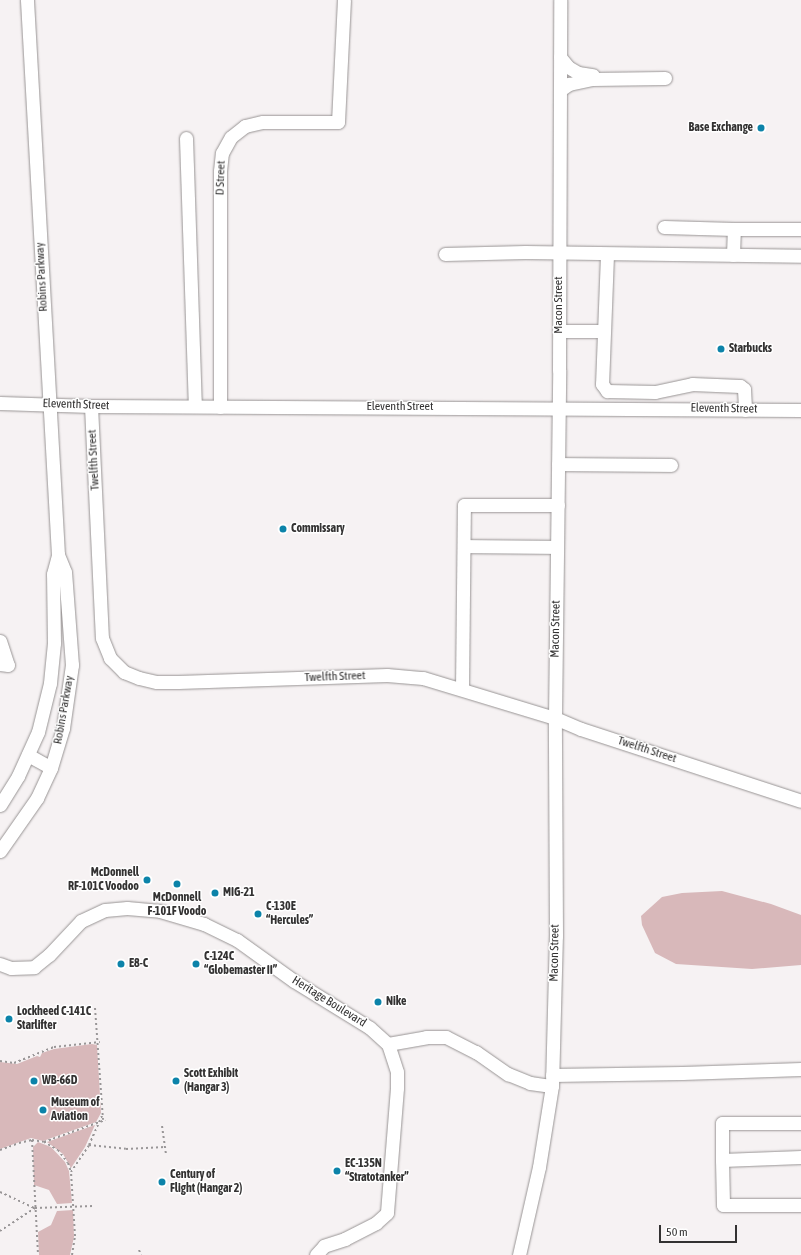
<!DOCTYPE html>
<html>
<head>
<meta charset="utf-8">
<style>
  body { margin:0 }
  #map { position:relative; width:801px; height:1255px; overflow:hidden; background:#f6f2f3; font-family:"Asap Condensed",sans-serif }
  div>[style] { position:absolute }
  [style*='--x'] { left:calc(var(--x)*1px); top:calc(var(--y)*1px); width:calc(var(--w)*1px); rotate:calc(var(--a)*1deg) }
  .green>* { inset:0; background:#d8b8ba }
  .path>* { height:2px; margin-top:-1px; transform-origin:0; background:repeating-linear-gradient(90deg,#999697 0 2px,transparent 0 5px) }
  .roads { filter:drop-shadow(0 0 1px #989494) drop-shadow(0 0 1px #989494) }
  .minor>* { height:13px; margin:-6.5px; padding:0 6.5px; transform-origin:6.5px; border-radius:6.5px; background:#fff }
  .dots>* { width:11px; height:11px; translate:-50% -50%; box-sizing:border-box; border:2px solid #fff; border-radius:50% }
  span { translate:-50% -50%; white-space:nowrap; text-align:center; line-height:1.15; -webkit-text-stroke:3px #fff; paint-order:stroke }
  .poi-label { font-size:12px; color:#333232; font-weight:700 }
  .right { translate:-100% -50%; text-align:right }
  .left { translate:0 -50%; text-align:left }
  .street-label { font-size:12px; color:#333232 }
  .scale { position:absolute; left:659px; top:1225px; width:78px; height:18px; box-sizing:border-box; border:2px solid #333232; border-top:0; padding-left:5px; font-size:12px; line-height:14px; white-space:nowrap; color:#333232; -webkit-text-stroke:3px #fff; paint-order:stroke }
</style>
</head>
<body>
<div id="map">
  <div class="green">
    <div style="clip-path:polygon(722px 891px,771px 904px,801px 915px,801px 965px,752px 969px,676px 964px,655px 953px,642px 925px,641px 916px,662px 897px,682px 893px)"></div>
    <div style="clip-path:polygon(92px 1044px,97px 1045px,101px 1113px,96px 1122px,43px 1141px,31px 1138px,0 1149px,0 1062px,17px 1064px,37px 1056px,40px 1057px,42px 1053px,54px 1049px)"></div>
    <div style="clip-path:polygon(95px 1125px,85px 1147px,71px 1168px,63px 1154px,47px 1142px)"></div>
    <div style="clip-path:polygon(38px 1142px,51px 1147px,65px 1162px,69px 1171px,72px 1203px,57px 1204px,49px 1190px,34px 1185px,33px 1147px)"></div>
    <div style="clip-path:polygon(73px 1210px,74px 1237px,70px 1255px,39px 1255px,38px 1232px,51px 1225px,57px 1211px)"></div>
  </div>
  <div class="path">
    <div style="--x:95;--y:1008;--w:112;--a:85.9"></div>
    <div style="--x:0;--y:1061;--w:14;--a:8"></div>
    <div style="--x:14;--y:1063;--w:43;--a:-21.8"></div>
    <div style="--x:54;--y:1047;--w:46;--a:-6.2"></div>
    <div style="--x:162;--y:1126;--w:28;--a:82"></div>
    <div style="--x:32;--y:1140;--w:115;--a:87"></div>
    <div style="--x:44;--y:1142;--w:16;--a:30"></div>
    <div style="--x:58;--y:1150;--w:16;--a:52"></div>
    <div style="--x:68;--y:1163;--w:9;--a:72"></div>
    <div style="--x:89;--y:1145;--w:37;--a:6"></div>
    <div style="--x:126;--y:1149;--w:39;--a:-3"></div>
    <div style="--x:0;--y:1150;--w:20;--a:-20"></div>
    <div style="--x:19;--y:1143;--w:13;--a:-13"></div>
    <div style="--x:32;--y:1140;--w:12;--a:9"></div>
    <div style="--x:44;--y:1142;--w:65;--a:-19.8"></div>
    <div style="--x:0;--y:1192;--w:38;--a:25"></div>
    <div style="--x:35;--y:1208;--w:58;--a:-2"></div>
    <div style="--x:0;--y:1231;--w:42;--a:-33.3"></div>
    <div style="--x:139;--y:1250;--w:5;--a:68"></div>
    <div style="--x:72;--y:1255;--w:19;--a:-81"></div>
    <div style="--x:75;--y:1236;--w:64;--a:-93.6"></div>
    <div style="--x:71;--y:1172;--w:32;--a:-56"></div>
    <div style="--x:89;--y:1145;--w:34;--a:-66"></div>
  </div>
  <div class="roads">
    <div class="minor">
      <div style="--x:560;--y:57;--w:13;--a:51"></div>
      <div style="--x:568;--y:67;--w:12;--a:31"></div>
      <div style="--x:578;--y:73;--w:15;--a:8"></div>
      <div style="--x:560;--y:90;--w:11;--a:-34"></div>
      <div style="--x:569;--y:84;--w:24;--a:-12"></div>
      <div style="--x:592;--y:79;--w:73;--a:-0.8"></div>
      <div style="--x:186;--y:138;--w:268;--a:88.1"></div>
      <div style="--x:664;--y:227;--w:70;--a:1.6"></div>
      <div style="--x:445;--y:254;--w:80;--a:-1.4"></div>
      <div style="--x:525;--y:252;--w:276;--a:0.8"></div>
      <div style="--x:607;--y:255;--w:129;--a:92.2"></div>
      <div style="--x:602;--y:384;--w:9;--a:54"></div>
      <div style="--x:607;--y:391;--w:48;--a:1.2"></div>
      <div style="--x:655;--y:392;--w:38;--a:-12"></div>
      <div style="--x:692;--y:384;--w:48;--a:2.4"></div>
      <div style="--x:740;--y:386;--w:5;--a:37"></div>
      <div style="--x:744;--y:389;--w:21;--a:87"></div>
      <div style="--x:733;--y:255;--w:26;--a:-88"></div>
      <div style="--x:734;--y:229;--w:67;--a:0"></div>
      <div style="--x:559;--y:331;--w:45;--a:0"></div>
      <div style="--x:0;--y:403;--w:91;--a:1.9"></div>
      <div style="--x:91;--y:406;--w:710;--a:0.32"></div>
      <div style="--x:91;--y:406;--w:232;--a:87.3"></div>
      <div style="--x:102;--y:638;--w:22;--a:68"></div>
      <div style="--x:110;--y:658;--w:20;--a:45"></div>
      <div style="--x:124;--y:672;--w:16;--a:22"></div>
      <div style="--x:139;--y:678;--w:18;--a:13"></div>
      <div style="--x:157;--y:682;--w:21;--a:0"></div>
      <div style="--x:178;--y:682;--w:209;--a:-1.9"></div>
      <div style="--x:387;--y:675;--w:36;--a:5"></div>
      <div style="--x:423;--y:678;--w:138;--a:16.9"></div>
      <div style="--x:555;--y:718;--w:28;--a:23"></div>
      <div style="--x:581;--y:729;--w:231;--a:18.1"></div>
      <div style="--x:220;--y:407;--w:236;--a:-90"></div>
      <div style="--x:220;--y:171;--w:18;--a:-84"></div>
      <div style="--x:222;--y:153;--w:18;--a:-61"></div>
      <div style="--x:231;--y:137;--w:18;--a:-38"></div>
      <div style="--x:245;--y:126;--w:18;--a:-13"></div>
      <div style="--x:263;--y:122;--w:75;--a:0"></div>
      <div style="--x:338;--y:122;--w:122;--a:-87.2"></div>
      <div style="--x:558;--y:464;--w:113;--a:0.5"></div>
      <div style="--x:464;--y:546;--w:93;--a:0.6"></div>
      <div style="--x:0;--y:641;--w:25;--a:72"></div>
      <div style="--x:8;--y:665;--w:8;--a:-173"></div>
      <div style="--x:462;--y:689;--w:184;--a:-89.4"></div>
      <div style="--x:464;--y:505;--w:94;--a:0"></div>
      <div style="--x:28;--y:755;--w:26;--a:29"></div>
      <div style="--x:0;--y:805;--w:34;--a:-58"></div>
      <div style="--x:18;--y:776;--w:48;--a:-65.6"></div>
      <div style="--x:38;--y:732;--w:50;--a:-76.2"></div>
      <div style="--x:50;--y:683;--w:40;--a:-84.3"></div>
      <div style="--x:54;--y:643;--w:69;--a:-90.8"></div>
      <div style="--x:53;--y:574;--w:20;--a:-75"></div>
      <div style="--x:58;--y:555;--w:556;--a:-93.2"></div>
      <div style="--x:0;--y:851;--w:65;--a:-55.1"></div>
      <div style="--x:37;--y:798;--w:33;--a:-65"></div>
      <div style="--x:51;--y:768;--w:42;--a:-73.3"></div>
      <div style="--x:63;--y:728;--w:64;--a:-81.9"></div>
      <div style="--x:72;--y:665;--w:93;--a:-94.3"></div>
      <div style="--x:65;--y:572;--w:18;--a:-112"></div>
      <div style="--x:0;--y:964;--w:12;--a:20"></div>
      <div style="--x:11;--y:968;--w:23;--a:-2"></div>
      <div style="--x:34;--y:967;--w:19;--a:-39"></div>
      <div style="--x:49;--y:955;--w:47;--a:-46.7"></div>
      <div style="--x:81;--y:921;--w:26;--a:-25"></div>
      <div style="--x:105;--y:910;--w:22;--a:-5"></div>
      <div style="--x:127;--y:908;--w:33;--a:5"></div>
      <div style="--x:160;--y:911;--w:46;--a:16.5"></div>
      <div style="--x:204;--y:924;--w:37;--a:26"></div>
      <div style="--x:237;--y:940;--w:70;--a:35.7"></div>
      <div style="--x:294;--y:981;--w:89;--a:31.7"></div>
      <div style="--x:370;--y:1028;--w:24;--a:42"></div>
      <div style="--x:388;--y:1044;--w:29;--a:72"></div>
      <div style="--x:397;--y:1072;--w:16;--a:90"></div>
      <div style="--x:397;--y:1088;--w:125;--a:94.6"></div>
      <div style="--x:387;--y:1213;--w:15;--a:138"></div>
      <div style="--x:376;--y:1223;--w:35;--a:153"></div>
      <div style="--x:345;--y:1239;--w:22;--a:162"></div>
      <div style="--x:324;--y:1246;--w:12;--a:132"></div>
      <div style="--x:388;--y:1044;--w:39;--a:-10"></div>
      <div style="--x:426;--y:1037;--w:20;--a:0"></div>
      <div style="--x:446;--y:1037;--w:34;--a:27"></div>
      <div style="--x:476;--y:1052;--w:39;--a:35"></div>
      <div style="--x:508;--y:1074;--w:24;--a:22"></div>
      <div style="--x:530;--y:1083;--w:22;--a:8"></div>
      <div style="--x:552;--y:1075;--w:130;--a:-0.9"></div>
      <div style="--x:682;--y:1073;--w:119;--a:-1.9"></div>
      <div style="--x:801;--y:1123;--w:79;--a:180"></div>
      <div style="--x:722;--y:1123;--w:37;--a:90"></div>
      <div style="--x:722;--y:1160;--w:79;--a:-2.2"></div>
      <div style="--x:722;--y:1160;--w:45;--a:88.7"></div>
      <div style="--x:723;--y:1205;--w:78;--a:0"></div>
      <div style="--x:519;--y:1255;--w:90;--a:-77.2"></div>
      <div style="--x:539;--y:1167;--w:82;--a:-80.9"></div>
      <div style="--x:552;--y:1086;--w:150;--a:-88.5"></div>
      <div style="--x:556;--y:936;--w:218;--a:-90.3"></div>
      <div style="--x:555;--y:718;--w:348;--a:-89.3"></div>
      <div style="--x:559;--y:370;--w:370;--a:-89.8"></div>
    </div>
  </div>
  <div class="dots">
    <div style="left:761px;top:128px;background:#0c83a9"></div>
    <div style="left:721px;top:349px;background:#0c83a9"></div>
    <div style="left:283px;top:529px;background:#0c83a9"></div>
    <div style="left:147px;top:880px;background:#0c83a9"></div>
    <div style="left:177px;top:884px;background:#0c83a9"></div>
    <div style="left:215px;top:893px;background:#0c83a9"></div>
    <div style="left:258px;top:914px;background:#0c83a9"></div>
    <div style="left:121px;top:964px;background:#0c83a9"></div>
    <div style="left:196px;top:964px;background:#0c83a9"></div>
    <div style="left:378px;top:1002px;background:#0c83a9"></div>
    <div style="left:9px;top:1019px;background:#0c83a9"></div>
    <div style="left:34px;top:1081px;background:#0c83a9"></div>
    <div style="left:176px;top:1081px;background:#0c83a9"></div>
    <div style="left:43px;top:1110px;background:#0c83a9"></div>
    <div style="left:337px;top:1171px;background:#0c83a9"></div>
    <div style="left:162px;top:1182px;background:#0c83a9"></div>
  </div>
  <div class="poi-label">
    <span class="right" style="left:753px;top:128px">Base Exchange</span>
    <span class="left" style="left:729px;top:349px">Starbucks</span>
    <span class="left" style="left:291px;top:529px">Commissary</span>
    <span class="right" style="left:139px;top:880px">McDonnell<br>RF-101C Voodoo</span>
    <span class="left" style="left:223px;top:893px">MIG-21</span>
    <span style="left:177px;top:905px">McDonnell<br>F-101F Voodo</span>
    <span class="left" style="left:266px;top:914px">C-130E<br>“Hercules”</span>
    <span class="left" style="left:204px;top:964px">C-124C<br>“Globemaster II”</span>
    <span class="left" style="left:129px;top:964px">E8-C</span>
    <span class="left" style="left:386px;top:1002px">Nike</span>
    <span class="left" style="left:17px;top:1019px">Lockheed C-141C<br>Starlifter</span>
    <span class="left" style="left:184px;top:1081px">Scott Exhibit<br>(Hangar 3)</span>
    <span class="left" style="left:42px;top:1081px">WB-66D</span>
    <span class="left" style="left:51px;top:1110px">Museum of<br>Aviation</span>
    <span class="left" style="left:345px;top:1171px">EC-135N<br>“Stratotanker”</span>
    <span class="left" style="left:170px;top:1182px">Century of<br>Flight (Hangar 2)</span>
  </div>
  <div class="street-label">
    <span style="left:221px;top:178px;rotate:-88deg">D Street</span>
    <span style="left:42px;top:277px;rotate:-93deg">Robins Parkway</span>
    <span style="left:559px;top:305px;rotate:-90deg">Macon Street</span>
    <span style="left:76px;top:405px;rotate:2deg">Eleventh Street</span>
    <span style="left:400px;top:407px">Eleventh Street</span>
    <span style="left:724px;top:409px;rotate:1deg">Eleventh Street</span>
    <span style="left:94px;top:460px;rotate:-93deg">Twelfth Street</span>
    <span style="left:556px;top:629px;rotate:-89deg">Macon Street</span>
    <span style="left:335px;top:677px;rotate:-2deg">Twelfth Street</span>
    <span style="left:64px;top:710px;rotate:-80deg">Robins Parkway</span>
    <span style="left:647px;top:750px;rotate:18deg">Twelfth Street</span>
    <span style="left:555px;top:953px;rotate:-89deg">Macon Street</span>
    <span style="left:329px;top:1002px;rotate:32deg">Heritage Boulevard</span>
  </div>
  <div class="scale">50 m</div>
</div>
</body>
</html>
